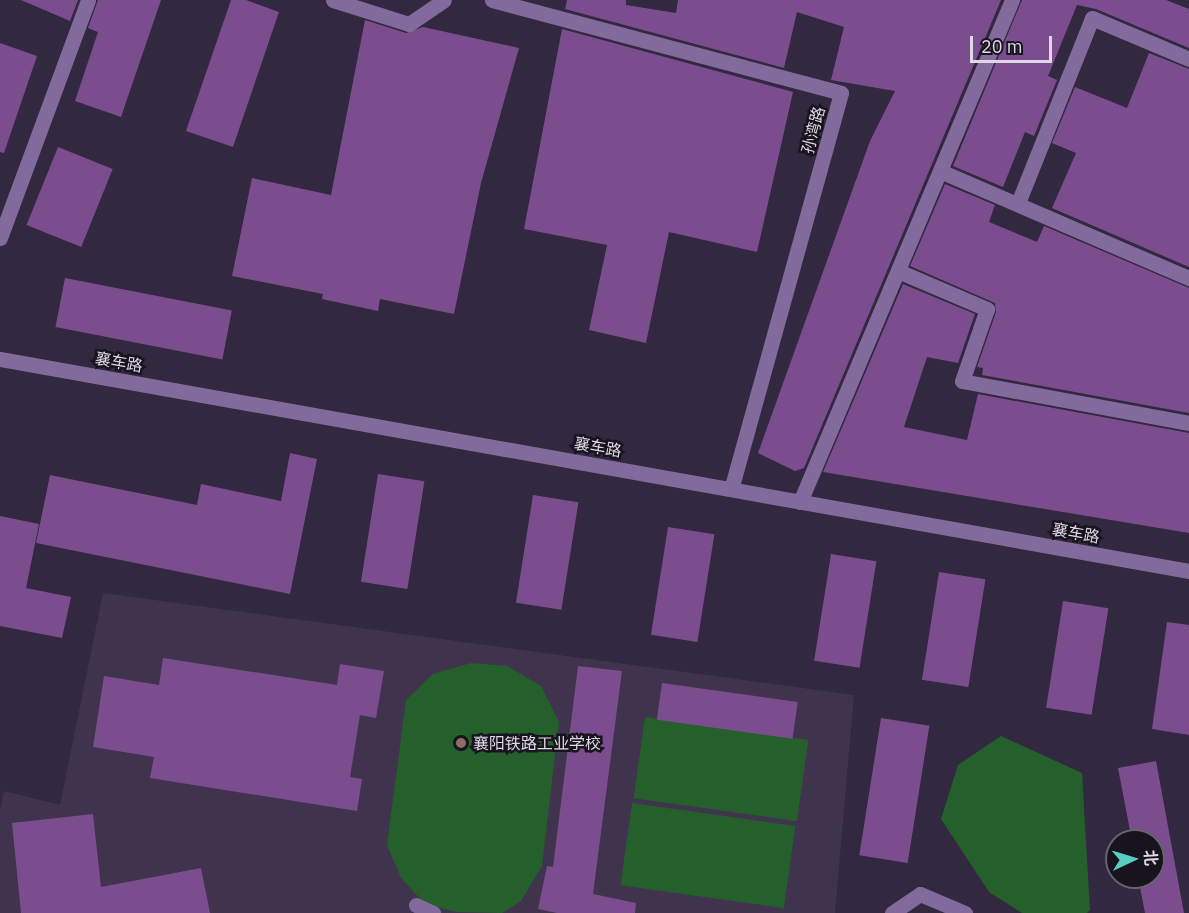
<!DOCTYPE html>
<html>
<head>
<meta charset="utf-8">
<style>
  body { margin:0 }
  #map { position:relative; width:1189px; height:913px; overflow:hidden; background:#32283f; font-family:"IBM Plex Sans","Noto Sans SC",sans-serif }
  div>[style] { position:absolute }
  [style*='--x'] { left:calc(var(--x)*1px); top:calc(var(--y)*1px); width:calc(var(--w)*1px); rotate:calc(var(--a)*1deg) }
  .built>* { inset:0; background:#40334e }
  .green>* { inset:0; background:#245f2c; transform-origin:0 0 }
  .building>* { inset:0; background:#7b4d8e; transform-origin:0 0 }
  .minor>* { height:15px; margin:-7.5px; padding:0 7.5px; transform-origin:7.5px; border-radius:7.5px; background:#826b9c }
  .dots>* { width:16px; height:16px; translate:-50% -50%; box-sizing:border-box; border:3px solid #18141e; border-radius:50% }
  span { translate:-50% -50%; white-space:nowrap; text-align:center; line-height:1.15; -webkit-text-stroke:5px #18141e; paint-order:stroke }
  .street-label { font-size:16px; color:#ddd7e6 }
  .poi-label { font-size:16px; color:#ddd7e6 }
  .left { translate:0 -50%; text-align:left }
  .north { position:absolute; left:1105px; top:829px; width:60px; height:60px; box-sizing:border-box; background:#18141e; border:2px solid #67626e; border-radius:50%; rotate:86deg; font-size:16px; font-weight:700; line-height:24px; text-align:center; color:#ddd7e6 }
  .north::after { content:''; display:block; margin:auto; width:21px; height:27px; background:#57cec1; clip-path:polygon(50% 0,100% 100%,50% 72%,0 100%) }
  .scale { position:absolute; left:970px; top:36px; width:82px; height:27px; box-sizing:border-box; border:3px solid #ddd7e6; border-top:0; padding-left:8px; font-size:18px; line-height:21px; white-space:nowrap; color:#ddd7e6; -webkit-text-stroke:4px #18141e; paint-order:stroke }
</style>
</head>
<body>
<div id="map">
  <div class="built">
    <div style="clip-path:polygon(103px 593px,854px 695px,835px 913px,0 913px,0 811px,4px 791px,60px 805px)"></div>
  </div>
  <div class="green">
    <div style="clip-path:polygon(471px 663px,507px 666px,541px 686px,559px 722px,542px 866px,521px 901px,502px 913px,458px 912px,426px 905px,401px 878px,387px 845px,406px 700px,433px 674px)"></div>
    <div style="left:645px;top:717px;width:165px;height:82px;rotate:8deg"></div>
    <div style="clip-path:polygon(1001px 736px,1082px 773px,1090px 910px,1087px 913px,1022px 913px,989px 892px,941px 819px,958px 765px)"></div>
    <div style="left:632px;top:803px;width:165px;height:83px;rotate:8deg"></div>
  </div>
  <div class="building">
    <div style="clip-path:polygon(21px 0,78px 0,70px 21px)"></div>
    <div style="clip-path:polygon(98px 0,161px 0,121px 117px,75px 101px,98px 32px,88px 28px)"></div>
    <div style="clip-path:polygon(231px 0,246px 0,279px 12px,233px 147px,186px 131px)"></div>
    <div style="clip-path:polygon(567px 0,626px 0,626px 5px,676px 13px,678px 0,1001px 0,804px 468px,795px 471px,758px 453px,870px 141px,895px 91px,831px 80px,844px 27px,797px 12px,784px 68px,565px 9px)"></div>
    <div style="clip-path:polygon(1022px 0,1166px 0,1189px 9px,1189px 48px,1096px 9px,1077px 5px,1048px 76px,1057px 80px,1034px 136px,1025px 132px,1003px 187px,953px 166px)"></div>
    <div style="clip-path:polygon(365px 20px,406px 33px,423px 27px,519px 48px,481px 183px,454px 314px,380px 299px,378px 311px,322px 299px,323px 294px,232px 276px,252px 178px,331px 195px)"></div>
    <div style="clip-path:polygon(562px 29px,793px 92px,757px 252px,669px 232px,646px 343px,589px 330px,607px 245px,524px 229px)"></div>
    <div style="clip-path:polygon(0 43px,37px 56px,4px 153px,0 152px)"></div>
    <div style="clip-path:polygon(1149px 53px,1189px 69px,1189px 267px,1052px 208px,1076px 153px,1052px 143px,1075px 87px,1127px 108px)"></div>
    <div style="left:58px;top:147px;width:59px;height:84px;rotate:22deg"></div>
    <div style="clip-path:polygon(945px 184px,995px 205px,989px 222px,1037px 242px,1044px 226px,1189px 288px,1189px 413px,982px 375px,983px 368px,977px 367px,996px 312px,995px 303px,910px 266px)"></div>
    <div style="left:65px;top:278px;width:170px;height:50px;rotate:11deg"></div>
    <div style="clip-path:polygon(903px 284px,975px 314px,958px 363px,927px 357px,904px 427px,967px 440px,978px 394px,1189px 433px,1189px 533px,823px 472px)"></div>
    <div style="clip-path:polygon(290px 453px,317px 459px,290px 594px,36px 543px,50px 475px,197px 505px,201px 484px,281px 501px)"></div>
    <div style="left:378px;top:474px;width:47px;height:109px;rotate:9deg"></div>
    <div style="left:533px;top:495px;width:46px;height:109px;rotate:9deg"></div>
    <div style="clip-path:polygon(0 516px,39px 524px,26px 588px,71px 597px,62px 638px,0 626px)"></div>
    <div style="left:668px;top:527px;width:47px;height:109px;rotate:9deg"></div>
    <div style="left:831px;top:554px;width:46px;height:108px;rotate:9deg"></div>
    <div style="left:939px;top:572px;width:47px;height:109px;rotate:9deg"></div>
    <div style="left:1063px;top:601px;width:46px;height:108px;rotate:9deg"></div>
    <div style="clip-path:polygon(1167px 622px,1189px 625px,1189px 735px,1152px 729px)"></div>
    <div style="clip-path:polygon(163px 658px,337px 685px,340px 664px,384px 671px,376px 718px,360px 715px,350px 777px,362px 779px,357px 811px,150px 778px,154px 757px,93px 747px,104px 676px,159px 685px)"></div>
    <div style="clip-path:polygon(578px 666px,622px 671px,593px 894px,636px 903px,635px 913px,557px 913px,538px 909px,547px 866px,553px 867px)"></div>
    <div style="left:662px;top:683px;width:137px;height:37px;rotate:8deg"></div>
    <div style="left:881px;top:718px;width:49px;height:139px;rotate:9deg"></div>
    <div style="clip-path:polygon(1156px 761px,1184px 913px,1145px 913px,1138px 877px,1153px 877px,1153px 841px,1132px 841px,1118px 768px)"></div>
    <div style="clip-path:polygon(93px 814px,101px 887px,201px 868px,210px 913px,21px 913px,12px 823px)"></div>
  </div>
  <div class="minor">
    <div style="--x:333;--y:0;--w:80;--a:17.5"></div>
    <div style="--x:409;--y:24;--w:42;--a:-34.4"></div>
    <div style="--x:492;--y:0;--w:361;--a:14.9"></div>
    <div style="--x:841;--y:93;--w:411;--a:105.5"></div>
    <div style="--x:940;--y:171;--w:271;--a:23.3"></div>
    <div style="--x:1018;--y:203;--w:199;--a:-68.2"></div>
    <div style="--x:1092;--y:18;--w:105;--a:22.9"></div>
    <div style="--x:0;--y:238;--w:254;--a:-69.7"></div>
    <div style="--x:898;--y:271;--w:97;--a:23.1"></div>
    <div style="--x:987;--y:309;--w:76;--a:109.1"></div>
    <div style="--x:962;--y:381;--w:231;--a:10.5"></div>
    <div style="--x:0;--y:359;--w:1208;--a:10.11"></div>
    <div style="--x:800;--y:502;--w:545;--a:-67.11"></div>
    <div style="--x:416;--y:905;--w:19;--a:25"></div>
    <div style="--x:892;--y:913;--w:34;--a:-34"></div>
    <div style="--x:920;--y:894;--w:49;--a:22.9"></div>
  </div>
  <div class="dots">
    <div style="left:461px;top:743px;background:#8d6e63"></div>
  </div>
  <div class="street-label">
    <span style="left:813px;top:130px;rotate:-75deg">孙湾路</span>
    <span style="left:119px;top:362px;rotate:10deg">襄车路</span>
    <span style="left:598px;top:447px;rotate:10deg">襄车路</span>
    <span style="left:1076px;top:533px;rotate:10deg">襄车路</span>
  </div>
  <div class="poi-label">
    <span class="left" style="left:473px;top:743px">襄阳铁路工业学校</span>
  </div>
  <div class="north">北</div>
  <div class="scale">20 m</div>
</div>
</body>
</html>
